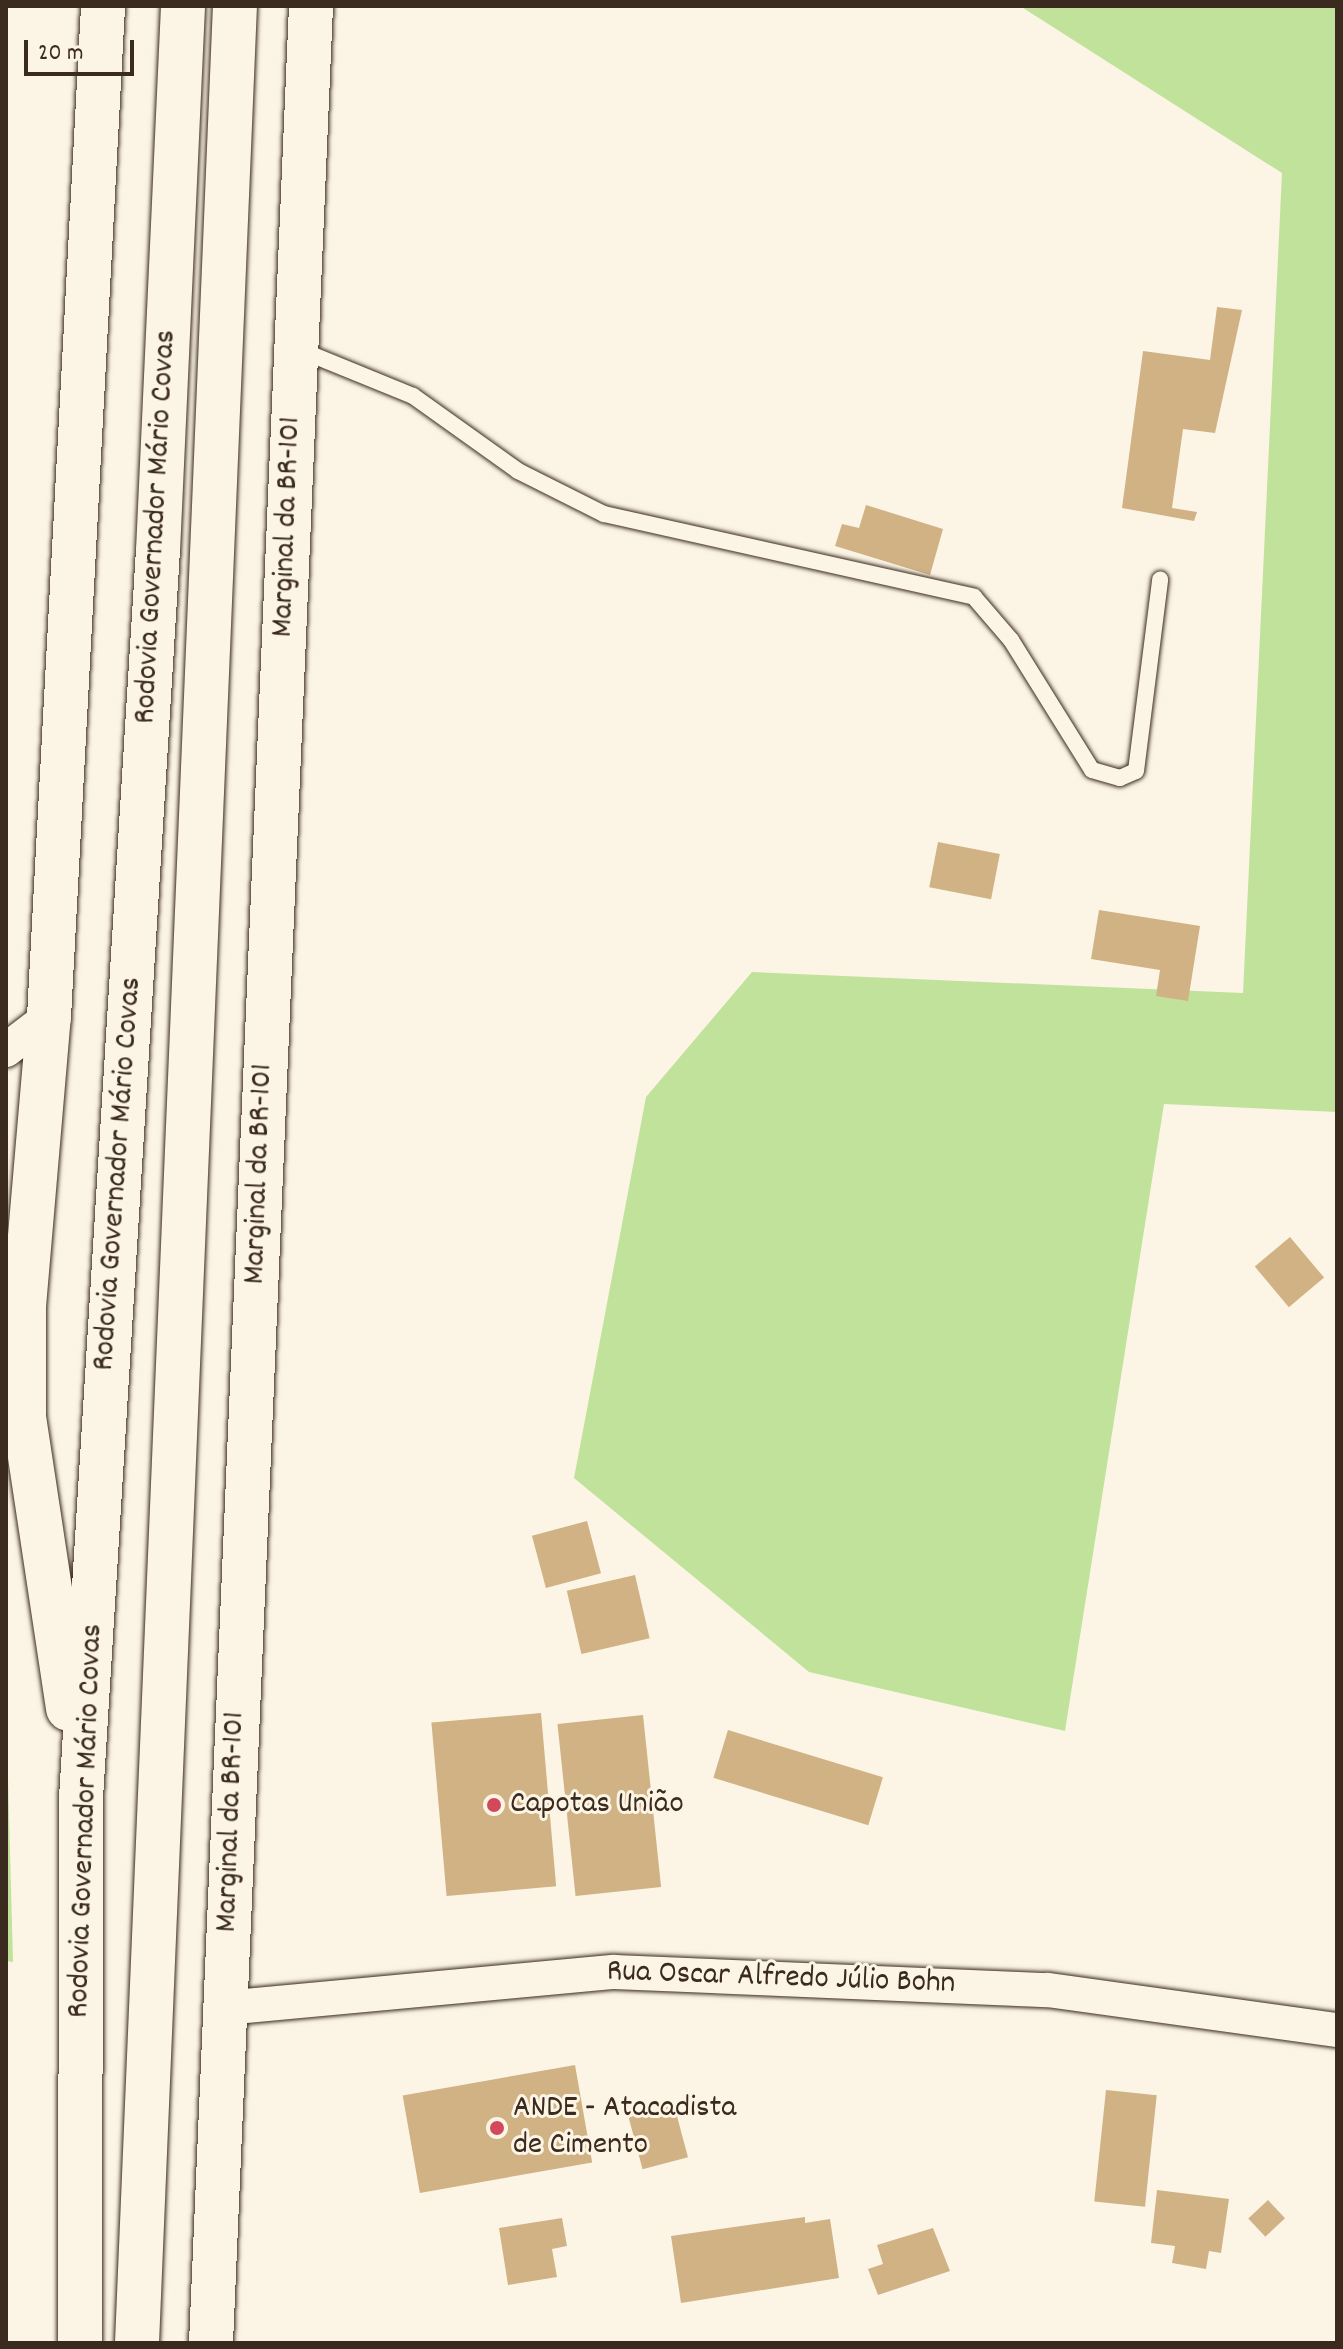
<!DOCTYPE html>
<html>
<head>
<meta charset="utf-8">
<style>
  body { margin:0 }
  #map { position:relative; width:1343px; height:2349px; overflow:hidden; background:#fcf5e5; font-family:Dekko,sans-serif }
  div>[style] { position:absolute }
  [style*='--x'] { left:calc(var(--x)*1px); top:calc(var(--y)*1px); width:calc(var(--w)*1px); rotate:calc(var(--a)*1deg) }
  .green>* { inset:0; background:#c0e29b }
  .building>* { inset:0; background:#d0b285; transform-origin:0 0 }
  .roads { filter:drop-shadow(0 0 2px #3b2a1e) drop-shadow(0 0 2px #3b2a1e) }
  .service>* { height:16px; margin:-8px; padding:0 8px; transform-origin:8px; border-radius:8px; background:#fcf5e5 }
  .minor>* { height:34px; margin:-17px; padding:0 17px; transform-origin:17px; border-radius:17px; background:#fcf5e5 }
  .secondary>* { height:44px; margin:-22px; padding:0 22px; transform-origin:22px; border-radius:22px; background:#fcf5e5 }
  .motorway>* { height:44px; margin:-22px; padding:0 22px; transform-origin:22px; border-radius:22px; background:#fcf5e5 }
  .dots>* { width:22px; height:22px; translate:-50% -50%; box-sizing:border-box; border:4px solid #fcf5e5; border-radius:50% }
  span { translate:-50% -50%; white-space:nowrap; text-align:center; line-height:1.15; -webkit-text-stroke:6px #fcf5e5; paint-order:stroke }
  .street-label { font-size:32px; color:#3b2a1e }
  .poi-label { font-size:32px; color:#3b2a1e }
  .left { translate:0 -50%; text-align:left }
  .frame { position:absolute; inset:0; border:8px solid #3b2a1e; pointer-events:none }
  .scale { position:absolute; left:24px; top:40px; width:110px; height:36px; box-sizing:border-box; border:4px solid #3b2a1e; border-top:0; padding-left:10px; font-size:24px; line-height:28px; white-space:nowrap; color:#3b2a1e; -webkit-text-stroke:6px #fcf5e5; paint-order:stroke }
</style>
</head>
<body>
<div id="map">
  <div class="green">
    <div style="clip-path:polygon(1020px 6px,1337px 6px,1337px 1112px,1164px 1104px,1065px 1731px,809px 1672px,574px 1478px,646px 1097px,752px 972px,1243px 993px,1282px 173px)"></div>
    <div style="clip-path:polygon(6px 1704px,13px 1962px,6px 1961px)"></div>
  </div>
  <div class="building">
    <div style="clip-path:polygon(1217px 307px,1242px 310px,1215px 433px,1183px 429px,1172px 508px,1197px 512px,1194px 521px,1122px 508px,1143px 351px,1210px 360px)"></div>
    <div style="clip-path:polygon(866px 505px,943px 529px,930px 575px,835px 546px,842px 524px,859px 528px)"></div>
    <div style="left:938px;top:842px;width:63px;height:46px;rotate:11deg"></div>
    <div style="clip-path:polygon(1099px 910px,1200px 926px,1188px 1001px,1156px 996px,1160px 970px,1091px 959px)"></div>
    <div style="left:1290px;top:1237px;width:53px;height:46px;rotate:50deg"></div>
    <div style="left:587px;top:1521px;width:54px;height:57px;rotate:75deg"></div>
    <div style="left:635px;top:1575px;width:65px;height:70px;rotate:77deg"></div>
    <div style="left:541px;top:1713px;width:174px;height:110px;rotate:85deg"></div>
    <div style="left:643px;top:1715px;width:173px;height:86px;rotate:84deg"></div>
    <div style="left:728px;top:1730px;width:162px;height:50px;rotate:17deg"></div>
    <div style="left:575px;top:2065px;width:99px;height:175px;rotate:80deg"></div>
    <div style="left:1106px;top:2090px;width:51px;height:112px;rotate:6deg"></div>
    <div style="left:674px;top:2105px;width:54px;height:47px;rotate:75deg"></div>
    <div style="clip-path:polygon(1157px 2190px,1229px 2199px,1221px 2253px,1209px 2251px,1206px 2269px,1172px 2263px,1175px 2246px,1151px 2243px)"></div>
    <div style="left:1268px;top:2200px;width:25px;height:27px;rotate:47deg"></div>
    <div style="clip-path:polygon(805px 2217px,805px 2223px,830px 2219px,839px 2278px,681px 2303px,671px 2236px)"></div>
    <div style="clip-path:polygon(562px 2218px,567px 2246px,552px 2249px,557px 2277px,508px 2285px,499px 2228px)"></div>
    <div style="clip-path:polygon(933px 2228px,950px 2271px,878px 2295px,868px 2269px,883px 2264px,877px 2245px)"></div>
  </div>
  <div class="roads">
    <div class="service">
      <div style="--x:298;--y:349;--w:124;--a:22.2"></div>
      <div style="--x:413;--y:396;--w:129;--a:35.5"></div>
      <div style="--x:518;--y:471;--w:96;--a:26.6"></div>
      <div style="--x:604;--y:514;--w:379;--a:12.6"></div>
      <div style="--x:974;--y:597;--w:57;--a:49.3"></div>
      <div style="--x:1011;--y:640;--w:153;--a:58.1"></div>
      <div style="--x:1092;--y:770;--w:29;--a:16"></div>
      <div style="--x:1120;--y:778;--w:17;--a:-24"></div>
      <div style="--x:1136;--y:771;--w:193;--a:-82.8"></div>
    </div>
    <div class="minor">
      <div style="--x:6;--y:1050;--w:54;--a:-37.5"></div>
      <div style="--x:224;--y:2008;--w:392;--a:-5.3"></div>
      <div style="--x:614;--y:1972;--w:434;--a:2.4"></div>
      <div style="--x:1048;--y:1990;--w:292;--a:7.9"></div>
    </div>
    <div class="secondary">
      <div style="--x:24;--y:1306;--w:290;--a:-85.1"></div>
      <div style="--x:49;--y:1017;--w:1012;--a:-86.94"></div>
      <div style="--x:211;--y:2343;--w:2339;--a:-87.55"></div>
    </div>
    <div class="motorway">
      <div style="--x:24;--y:1306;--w:111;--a:90"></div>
      <div style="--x:24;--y:1417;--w:295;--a:81.4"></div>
      <div style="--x:80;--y:2343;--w:545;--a:-89.89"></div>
      <div style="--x:81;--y:1798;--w:1249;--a:-86.47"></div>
      <div style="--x:158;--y:551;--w:546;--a:-87.37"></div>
      <div style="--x:137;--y:2343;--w:2339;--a:-87.6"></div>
    </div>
  </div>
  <div class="dots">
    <div style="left:494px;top:1805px;background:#d1495b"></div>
    <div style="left:497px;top:2128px;background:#d1495b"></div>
  </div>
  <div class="street-label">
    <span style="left:157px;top:527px;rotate:-87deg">Rodovia Governador Mário Covas</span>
    <span style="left:288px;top:527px;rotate:-88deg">Marginal da BR-101</span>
    <span style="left:119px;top:1174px;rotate:-86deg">Rodovia Governador Mário Covas</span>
    <span style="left:260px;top:1174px;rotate:-88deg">Marginal da BR-101</span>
    <span style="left:87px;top:1821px;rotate:-88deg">Rodovia Governador Mário Covas</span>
    <span style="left:232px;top:1822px;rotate:-88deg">Marginal da BR-101</span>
    <span style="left:781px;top:1979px;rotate:2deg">Rua Oscar Alfredo Júlio Bohn</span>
  </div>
  <div class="poi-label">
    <span class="left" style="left:510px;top:1805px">Capotas União</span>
    <span class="left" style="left:513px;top:2128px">ANDE - Atacadista<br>de Cimento</span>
  </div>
  <div class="frame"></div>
  <div class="scale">20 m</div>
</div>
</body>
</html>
